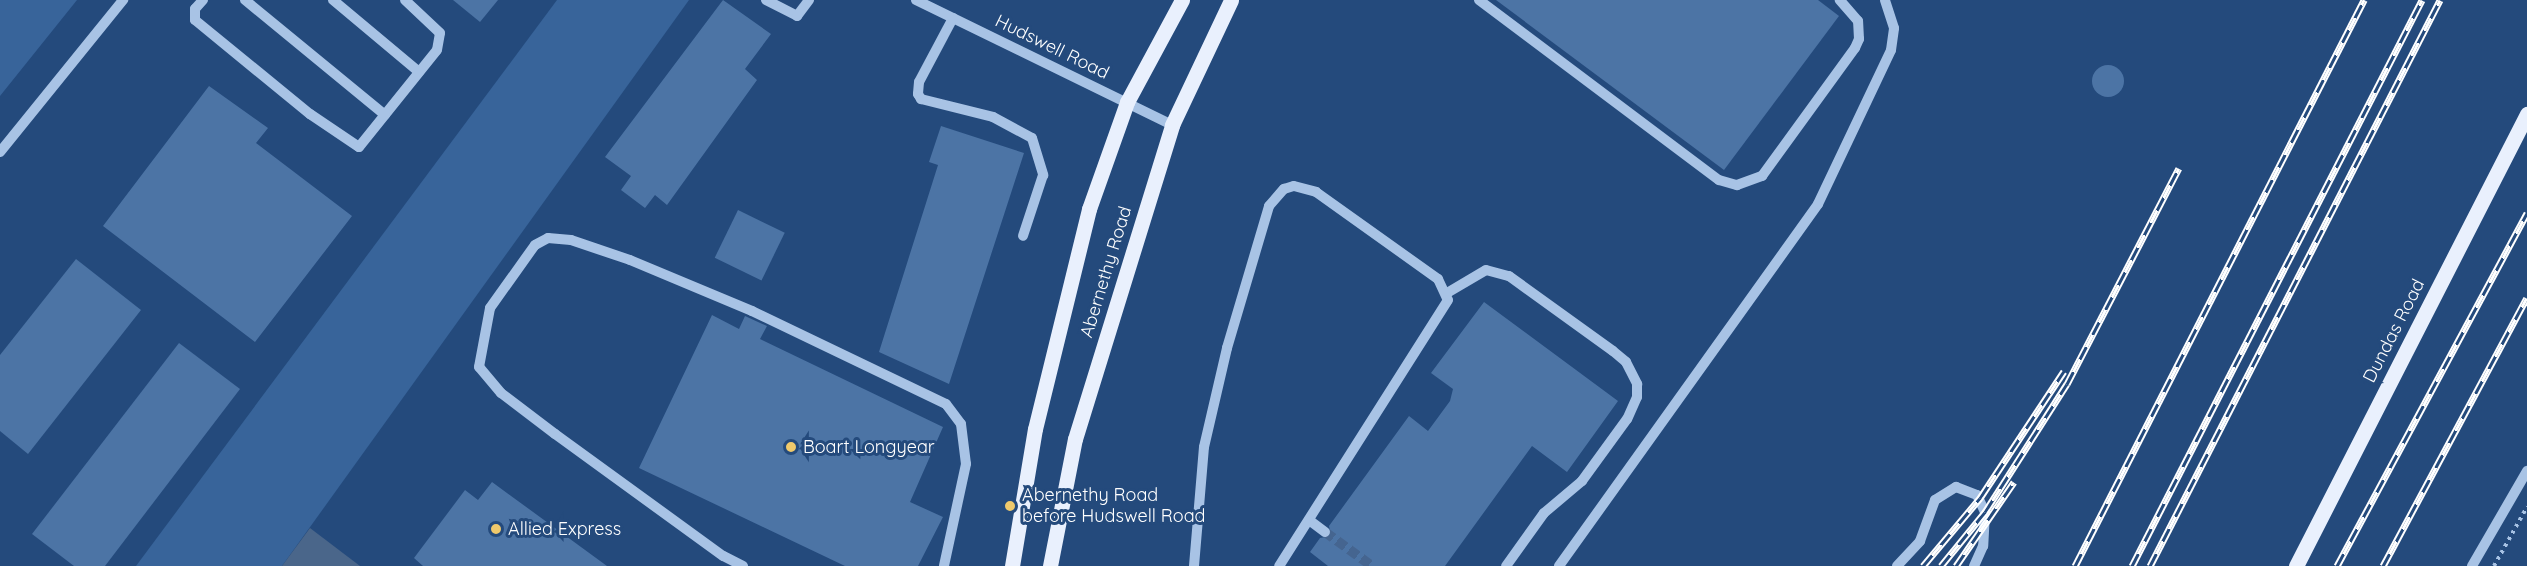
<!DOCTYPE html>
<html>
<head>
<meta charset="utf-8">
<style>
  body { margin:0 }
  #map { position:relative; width:2527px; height:566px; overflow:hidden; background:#244a7c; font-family:Quicksand,sans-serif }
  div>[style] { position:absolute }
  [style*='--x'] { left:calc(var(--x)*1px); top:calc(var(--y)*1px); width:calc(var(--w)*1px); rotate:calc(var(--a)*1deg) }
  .green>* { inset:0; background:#38649a }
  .water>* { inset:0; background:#4a668a }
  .building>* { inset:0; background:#4c74a5; transform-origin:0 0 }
  .round { border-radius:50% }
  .minor-tunnel>* { height:10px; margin-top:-5px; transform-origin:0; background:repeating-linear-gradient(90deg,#456590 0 10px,transparent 0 15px) }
  .path>* { height:4px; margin-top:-2px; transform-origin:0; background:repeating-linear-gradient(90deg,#a8c3e5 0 3px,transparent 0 7.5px) }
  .minor>* { height:10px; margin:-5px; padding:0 5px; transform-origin:5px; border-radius:5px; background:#a8c3e5 }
  .major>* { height:15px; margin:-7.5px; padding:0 7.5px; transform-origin:7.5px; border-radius:7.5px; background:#e9f0fd }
  .rail>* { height:7px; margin-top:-3.5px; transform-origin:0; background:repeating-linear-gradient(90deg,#244a7c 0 14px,#fff 0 28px); box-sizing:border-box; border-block:2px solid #fff }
  .dots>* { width:16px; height:16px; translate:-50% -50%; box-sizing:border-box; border:3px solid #244a7c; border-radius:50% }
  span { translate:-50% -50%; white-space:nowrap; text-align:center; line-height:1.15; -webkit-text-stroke:6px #244a7c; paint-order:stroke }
  .street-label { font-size:18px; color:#fff }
  .poi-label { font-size:18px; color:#fff }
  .left { translate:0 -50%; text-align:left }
</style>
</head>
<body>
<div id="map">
  <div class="green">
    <div style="clip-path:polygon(0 0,77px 0,0 96px)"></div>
    <div style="clip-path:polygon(557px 0,689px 0,282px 566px,136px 566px)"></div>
  </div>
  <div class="water">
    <div style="clip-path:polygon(310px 528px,360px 566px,282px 566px)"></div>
  </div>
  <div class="building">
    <div style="clip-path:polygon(453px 0,498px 0,480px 22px)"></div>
    <div style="clip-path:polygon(723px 0,771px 34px,745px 69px,757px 80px,667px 205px,655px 195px,645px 208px,621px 190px,631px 176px,605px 157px)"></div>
    <div style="clip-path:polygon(1496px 0,1818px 0,1839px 16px,1724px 170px)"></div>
    <div class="round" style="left:2092px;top:65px;width:32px;height:32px"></div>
    <div style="clip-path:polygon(209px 86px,268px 128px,256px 143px,352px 216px,255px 342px,103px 226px)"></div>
    <div style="clip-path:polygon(941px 126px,1024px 153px,949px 384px,879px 352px,938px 165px,929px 162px)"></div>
    <div style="left:738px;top:210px;width:52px;height:53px;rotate:26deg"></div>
    <div style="clip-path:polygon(76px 259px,141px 310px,28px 454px,0 431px,0 355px)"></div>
    <div style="clip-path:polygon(1484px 302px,1618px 401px,1567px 472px,1532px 446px,1445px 566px,1328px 566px,1310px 552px,1320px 538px,1331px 536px,1329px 526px,1409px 416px,1428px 431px,1450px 401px,1453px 389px,1431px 373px)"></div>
    <div style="clip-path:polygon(712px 315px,739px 329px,745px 316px,767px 326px,760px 339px,943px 427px,910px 502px,943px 517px,918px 566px,845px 566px,639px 468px)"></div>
    <div style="clip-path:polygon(179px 343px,240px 389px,105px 566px,74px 566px,32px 534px)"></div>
    <div style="clip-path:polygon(492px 482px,607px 566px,423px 566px,414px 558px,465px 490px,478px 500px)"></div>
  </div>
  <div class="minor-tunnel">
    <div style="--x:1325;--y:532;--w:58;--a:35.9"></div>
  </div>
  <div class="path">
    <div style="--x:2494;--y:566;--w:68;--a:-60.8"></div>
  </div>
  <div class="minor">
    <div style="--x:203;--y:0;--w:12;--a:132"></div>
    <div style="--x:195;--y:9;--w:11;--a:90"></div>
    <div style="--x:195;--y:20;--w:149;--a:39.3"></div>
    <div style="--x:310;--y:114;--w:59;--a:34"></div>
    <div style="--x:359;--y:147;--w:124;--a:-51.2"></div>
    <div style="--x:437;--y:50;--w:17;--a:-80"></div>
    <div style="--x:440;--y:33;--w:48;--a:-136.7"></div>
    <div style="--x:245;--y:0;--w:181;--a:39.4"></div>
    <div style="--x:333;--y:0;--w:112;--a:39.9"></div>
    <div style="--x:766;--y:0;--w:35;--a:27"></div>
    <div style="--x:797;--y:16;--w:20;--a:-53"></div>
    <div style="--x:916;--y:0;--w:285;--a:26"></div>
    <div style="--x:1479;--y:0;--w:300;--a:36.9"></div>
    <div style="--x:1719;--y:180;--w:19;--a:16"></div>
    <div style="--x:1737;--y:185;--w:27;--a:-20"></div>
    <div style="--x:1762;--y:176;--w:158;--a:-54"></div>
    <div style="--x:1855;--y:48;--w:10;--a:-66"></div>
    <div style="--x:1859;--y:39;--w:18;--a:-93"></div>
    <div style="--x:1858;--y:21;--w:28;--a:-131"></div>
    <div style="--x:953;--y:18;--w:72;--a:118"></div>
    <div style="--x:919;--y:82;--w:12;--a:95"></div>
    <div style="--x:918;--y:94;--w:6;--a:59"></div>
    <div style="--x:921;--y:99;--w:74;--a:14"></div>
    <div style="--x:993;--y:117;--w:44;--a:28.3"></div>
    <div style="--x:1032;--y:138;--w:39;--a:73"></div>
    <div style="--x:1043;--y:175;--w:64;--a:108.2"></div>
    <div style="--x:0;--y:152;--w:196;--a:-51"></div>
    <div style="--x:1447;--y:293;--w:45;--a:-30.5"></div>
    <div style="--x:1486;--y:270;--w:24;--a:15"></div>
    <div style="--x:1509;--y:276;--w:128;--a:35.8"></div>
    <div style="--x:1613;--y:351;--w:17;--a:40"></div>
    <div style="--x:1626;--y:362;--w:25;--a:63"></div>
    <div style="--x:1637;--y:384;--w:13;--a:90"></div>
    <div style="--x:1637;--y:397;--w:24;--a:114"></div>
    <div style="--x:1627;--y:419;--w:77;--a:126"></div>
    <div style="--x:1582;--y:481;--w:50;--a:139.9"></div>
    <div style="--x:1544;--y:513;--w:65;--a:125.6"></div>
    <div style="--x:1309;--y:520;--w:20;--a:37"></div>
    <div style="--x:743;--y:566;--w:22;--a:-153"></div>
    <div style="--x:723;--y:556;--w:208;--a:-144"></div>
    <div style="--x:555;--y:434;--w:68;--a:-142.8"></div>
    <div style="--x:501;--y:393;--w:34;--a:-130"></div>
    <div style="--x:479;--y:367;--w:60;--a:-79.4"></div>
    <div style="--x:490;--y:308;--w:77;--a:-54.5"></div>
    <div style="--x:535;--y:245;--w:15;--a:-28"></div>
    <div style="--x:548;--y:238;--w:23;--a:5"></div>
    <div style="--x:571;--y:240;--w:62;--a:18.7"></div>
    <div style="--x:630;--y:260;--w:132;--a:22.7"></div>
    <div style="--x:752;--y:311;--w:215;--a:25.6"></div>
    <div style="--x:946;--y:404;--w:25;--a:53"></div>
    <div style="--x:961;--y:424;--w:40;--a:82.9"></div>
    <div style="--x:966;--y:464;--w:104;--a:102.2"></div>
    <div style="--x:1194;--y:566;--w:119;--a:-85.2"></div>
    <div style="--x:1204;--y:447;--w:102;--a:-76.9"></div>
    <div style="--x:1227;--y:348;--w:148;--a:-73.5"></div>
    <div style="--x:1269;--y:206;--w:23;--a:-49"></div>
    <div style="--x:1284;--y:189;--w:10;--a:-17"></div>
    <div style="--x:1294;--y:186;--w:23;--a:15"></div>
    <div style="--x:1316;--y:192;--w:150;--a:35.5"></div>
    <div style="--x:1438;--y:279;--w:23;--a:65"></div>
    <div style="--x:1448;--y:300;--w:315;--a:122.4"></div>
    <div style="--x:1559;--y:566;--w:445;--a:-54.4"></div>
    <div style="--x:1818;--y:204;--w:170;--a:-64.6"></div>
    <div style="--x:1891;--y:50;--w:22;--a:-82"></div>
    <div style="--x:1894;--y:28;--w:29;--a:-108"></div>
    <div style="--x:1897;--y:566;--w:34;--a:-47"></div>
    <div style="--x:1920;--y:541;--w:44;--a:-69.9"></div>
    <div style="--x:1935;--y:500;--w:25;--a:-32"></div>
    <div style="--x:1956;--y:487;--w:22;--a:21"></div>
    <div style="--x:1977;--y:495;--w:19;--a:65"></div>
    <div style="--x:1985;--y:512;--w:34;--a:93"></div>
    <div style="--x:1983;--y:546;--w:22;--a:114"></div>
    <div style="--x:2472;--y:566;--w:110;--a:-59.9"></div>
  </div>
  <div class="major">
    <div style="--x:1012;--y:566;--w:139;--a:-80.5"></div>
    <div style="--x:1035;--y:429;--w:227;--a:-76.2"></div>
    <div style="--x:1089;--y:209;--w:114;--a:-70.4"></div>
    <div style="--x:1127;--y:102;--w:116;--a:-61.7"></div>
    <div style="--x:1050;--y:566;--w:129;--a:-78.9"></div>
    <div style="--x:1075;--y:439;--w:329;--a:-72.8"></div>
    <div style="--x:1172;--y:125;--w:138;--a:-64.7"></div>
    <div style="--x:2296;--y:566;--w:508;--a:-62.93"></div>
  </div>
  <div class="rail">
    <div style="--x:1923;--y:566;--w:89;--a:-50"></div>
    <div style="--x:1980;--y:498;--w:152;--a:-56.5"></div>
    <div style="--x:1941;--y:566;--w:70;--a:-50.8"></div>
    <div style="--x:1985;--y:512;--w:152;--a:-57.4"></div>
    <div style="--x:2067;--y:384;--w:243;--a:-62.6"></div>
    <div style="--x:1956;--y:566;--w:102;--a:-55.4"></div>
    <div style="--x:2075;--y:566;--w:636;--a:-62.95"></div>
    <div style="--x:2132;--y:566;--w:636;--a:-62.87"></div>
    <div style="--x:2150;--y:566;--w:636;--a:-62.87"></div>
    <div style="--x:2337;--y:566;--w:401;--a:-61.7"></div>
    <div style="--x:2383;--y:566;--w:304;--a:-61.8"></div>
  </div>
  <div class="dots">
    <div style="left:791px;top:447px;background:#efc96c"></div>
    <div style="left:1010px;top:506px;background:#efc96c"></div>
    <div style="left:496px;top:529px;background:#efc96c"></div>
  </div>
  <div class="street-label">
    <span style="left:1052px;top:47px;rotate:26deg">Hudswell Road</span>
    <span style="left:1106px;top:272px;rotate:-73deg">Abernethy Road</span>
    <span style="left:2394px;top:331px;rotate:-63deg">Dundas Road</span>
  </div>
  <div class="poi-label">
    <span class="left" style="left:803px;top:447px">Boart Longyear</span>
    <span class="left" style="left:1022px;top:506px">Abernethy Road<br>before Hudswell Road</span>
    <span class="left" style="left:508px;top:529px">Allied Express</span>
  </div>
</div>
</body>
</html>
